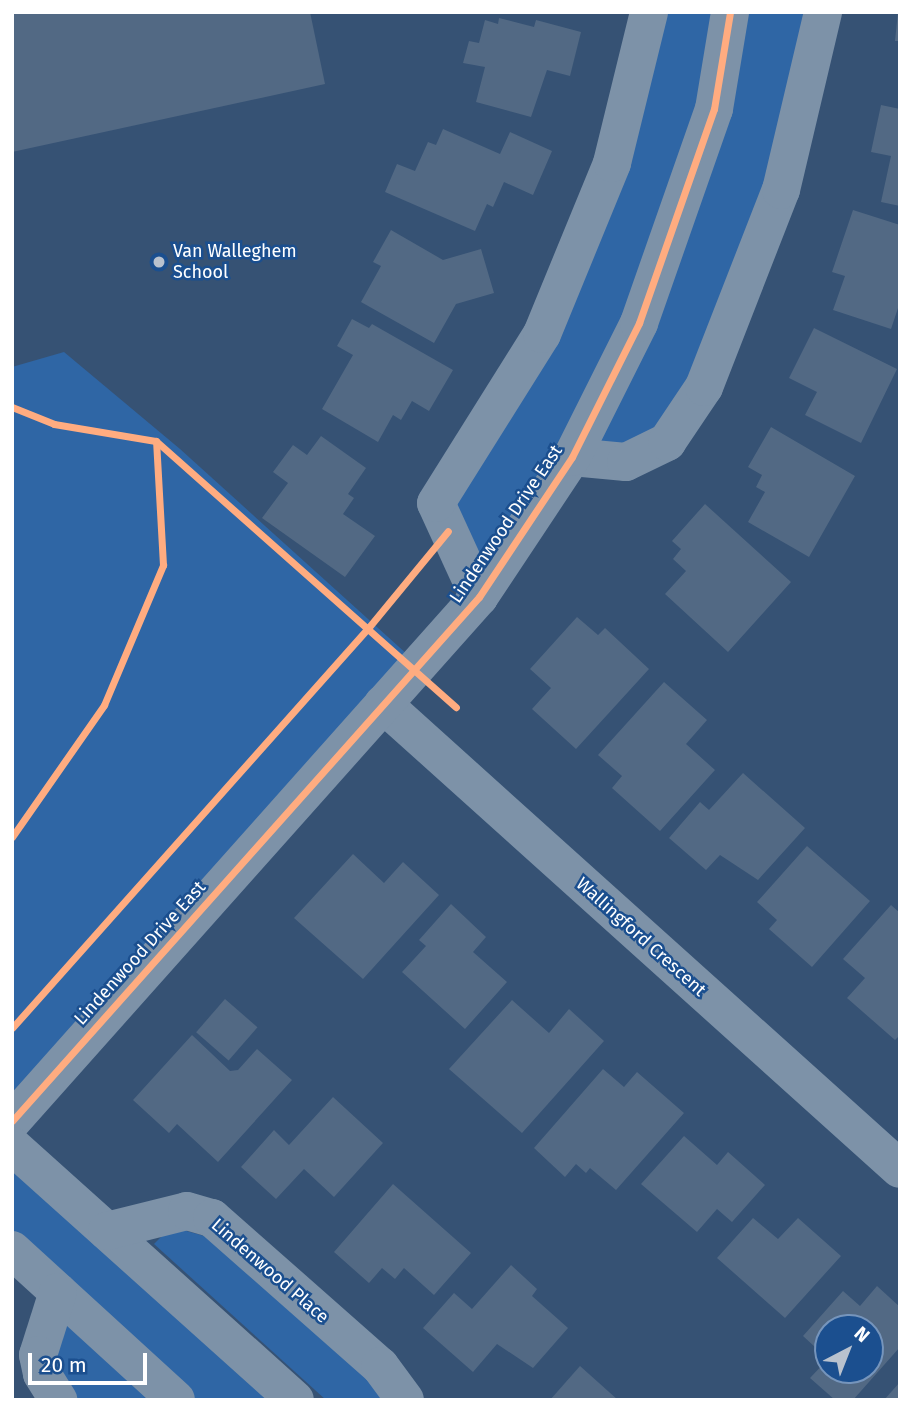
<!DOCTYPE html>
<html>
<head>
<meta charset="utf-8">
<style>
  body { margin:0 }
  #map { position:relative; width:912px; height:1412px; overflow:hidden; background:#365274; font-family:"Fira Sans",sans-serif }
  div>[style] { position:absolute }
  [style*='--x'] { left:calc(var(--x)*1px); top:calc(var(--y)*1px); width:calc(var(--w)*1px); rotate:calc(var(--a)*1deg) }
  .green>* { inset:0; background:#2f66a5 }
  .building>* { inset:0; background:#526984; transform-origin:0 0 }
  .minor>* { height:38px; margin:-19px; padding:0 19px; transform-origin:19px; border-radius:19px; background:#7d92a8 }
  .cycleway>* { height:7px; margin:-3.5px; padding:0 3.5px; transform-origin:3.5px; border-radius:3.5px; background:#ffac80 }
  .dots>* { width:19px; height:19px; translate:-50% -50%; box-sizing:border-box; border:4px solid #1b4f8f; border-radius:50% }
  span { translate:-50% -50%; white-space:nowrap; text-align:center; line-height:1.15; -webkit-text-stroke:5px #1b4f8f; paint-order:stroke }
  .poi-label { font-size:18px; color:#fff }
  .left { translate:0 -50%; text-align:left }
  .street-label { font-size:18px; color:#fff }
  .frame { position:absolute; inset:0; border:14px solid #fff; pointer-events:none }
  .north { position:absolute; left:814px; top:1314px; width:70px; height:70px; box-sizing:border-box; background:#1b4f8f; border:2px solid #7695bc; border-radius:50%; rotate:42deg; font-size:19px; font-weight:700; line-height:28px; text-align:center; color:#fff }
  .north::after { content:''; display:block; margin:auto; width:24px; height:32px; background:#b9c2ce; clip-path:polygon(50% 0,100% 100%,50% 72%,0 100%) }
  .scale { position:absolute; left:28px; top:1353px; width:119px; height:32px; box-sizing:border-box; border:4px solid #fff; border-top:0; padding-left:9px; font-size:21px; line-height:24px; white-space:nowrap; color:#fff; -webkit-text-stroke:5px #1b4f8f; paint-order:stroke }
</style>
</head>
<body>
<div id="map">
  <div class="green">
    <div style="clip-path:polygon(649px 12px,823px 12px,781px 190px,667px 442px,572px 457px,479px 597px,436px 503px,542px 334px)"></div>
    <div style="clip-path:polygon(64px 352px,180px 449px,419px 665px,12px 1121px,12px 367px)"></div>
    <div style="clip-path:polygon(12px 1146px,295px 1400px,58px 1400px,58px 1292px,12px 1250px)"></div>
    <div style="clip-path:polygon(183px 1230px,215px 1239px,380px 1389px,386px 1400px,326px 1400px,154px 1244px,165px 1233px)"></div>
  </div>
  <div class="building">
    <div style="clip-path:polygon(12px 12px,310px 12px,325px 84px,12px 152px)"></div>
    <div style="clip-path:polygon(898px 12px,900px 12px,900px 41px,895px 41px)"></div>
    <div style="clip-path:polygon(499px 18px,534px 27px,536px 20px,581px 32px,570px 76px,547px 70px,531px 117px,476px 102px,485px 67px,463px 63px,469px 41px,479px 43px,485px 20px,498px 24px)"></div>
    <div style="clip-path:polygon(881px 105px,900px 109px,900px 206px,881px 202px,891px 156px,871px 152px)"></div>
    <div style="clip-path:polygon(443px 129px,500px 154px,510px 132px,552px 151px,533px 195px,504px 182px,493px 207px,487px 204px,475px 231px,385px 192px,397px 164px,415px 171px,428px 142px,436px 145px)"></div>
    <div style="clip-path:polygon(853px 210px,900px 225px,900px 302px,891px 329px,833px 310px,845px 276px,832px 272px)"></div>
    <div style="clip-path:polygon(391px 230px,443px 260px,481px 249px,494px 293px,456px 304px,434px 343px,361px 302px,381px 266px,373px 262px)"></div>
    <div style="clip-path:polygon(352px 319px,369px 328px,372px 324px,453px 370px,429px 411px,412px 401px,401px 420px,393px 415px,378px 442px,322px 409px,353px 355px,337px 346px)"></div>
    <div style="clip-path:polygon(814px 328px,897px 369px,861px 443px,805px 415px,817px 392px,789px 378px)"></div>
    <div style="clip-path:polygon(771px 427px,855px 476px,809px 557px,748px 522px,765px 492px,756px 487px,762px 475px,748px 467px)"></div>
    <div style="clip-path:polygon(321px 436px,366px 468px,348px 494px,354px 498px,343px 514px,375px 536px,345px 577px,262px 518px,288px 483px,273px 472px,293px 445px,307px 455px)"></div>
    <div style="clip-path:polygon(705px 504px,791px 582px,728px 652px,665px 594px,686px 571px,673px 559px,681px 549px,672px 541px)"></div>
    <div style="clip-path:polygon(577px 617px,598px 635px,605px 628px,649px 669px,576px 749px,532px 709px,551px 688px,530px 669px)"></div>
    <div style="clip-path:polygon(664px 682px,707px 720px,686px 744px,715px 770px,660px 831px,612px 788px,622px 776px,598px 755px)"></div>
    <div style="clip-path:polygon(743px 773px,805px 828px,758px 880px,720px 855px,706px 870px,669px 838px,700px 802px,709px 810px)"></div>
    <div style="clip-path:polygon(807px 846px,870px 901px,812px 967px,769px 929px,777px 920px,757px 902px)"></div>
    <div style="clip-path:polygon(353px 854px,384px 883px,403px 862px,439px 895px,363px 979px,294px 918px)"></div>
    <div style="clip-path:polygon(451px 904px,486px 937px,473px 952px,507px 982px,465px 1029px,402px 972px,426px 946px,419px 940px)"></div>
    <div style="clip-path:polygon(891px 905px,900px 913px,900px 1035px,895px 1040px,847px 998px,865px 978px,843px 959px)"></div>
    <div style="left:225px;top:999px;width:43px;height:44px;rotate:41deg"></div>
    <div style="clip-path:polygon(512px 1000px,549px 1033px,569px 1009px,604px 1041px,522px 1133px,449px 1069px)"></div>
    <div style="clip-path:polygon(192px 1035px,230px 1071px,238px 1070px,257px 1049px,292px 1080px,218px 1162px,177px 1124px,169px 1133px,133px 1100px)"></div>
    <div style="clip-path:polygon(603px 1069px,624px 1087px,637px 1072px,684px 1113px,616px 1190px,590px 1168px,586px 1173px,576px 1164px,565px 1177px,534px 1148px)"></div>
    <div style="clip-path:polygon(333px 1097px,383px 1143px,334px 1197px,304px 1169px,276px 1199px,241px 1167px,274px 1130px,289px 1145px)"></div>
    <div style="clip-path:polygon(684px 1136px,717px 1165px,728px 1152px,765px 1185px,732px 1222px,717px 1209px,697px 1232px,641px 1184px)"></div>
    <div style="clip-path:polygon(393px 1184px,471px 1253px,434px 1295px,404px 1268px,395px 1279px,382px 1268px,369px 1283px,334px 1252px)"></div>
    <div style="clip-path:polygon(753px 1218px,778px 1239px,798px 1218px,841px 1256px,785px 1318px,717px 1258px)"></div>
    <div style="clip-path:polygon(511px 1265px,537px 1289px,532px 1296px,568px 1328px,533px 1368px,497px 1344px,473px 1372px,423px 1328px,454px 1293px,472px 1309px)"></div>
    <div style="clip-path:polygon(evenodd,877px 1286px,900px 1307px,900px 1347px,853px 1400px,835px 1400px,810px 1378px,828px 1359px,803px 1336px,843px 1291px,860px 1306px,877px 1286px,828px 1328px,870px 1328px,870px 1370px,828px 1370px,828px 1328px)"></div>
    <div style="clip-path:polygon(580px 1366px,618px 1400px,550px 1400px)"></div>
    <div style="clip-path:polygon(900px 1382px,900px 1400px,884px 1400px)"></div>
  </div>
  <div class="minor">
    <div style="--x:572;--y:457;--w:54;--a:5.3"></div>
    <div style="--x:626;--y:462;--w:46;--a:-26"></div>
    <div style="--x:667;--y:442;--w:66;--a:-56.1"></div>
    <div style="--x:704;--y:387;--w:212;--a:-68.7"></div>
    <div style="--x:781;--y:190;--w:183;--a:-76.7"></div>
    <div style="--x:479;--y:597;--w:103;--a:-114.6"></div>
    <div style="--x:436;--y:503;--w:199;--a:-57.9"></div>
    <div style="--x:542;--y:334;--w:185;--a:-67.7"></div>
    <div style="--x:612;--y:163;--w:155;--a:-76.2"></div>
    <div style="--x:383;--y:704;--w:695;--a:41.97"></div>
    <div style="--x:12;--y:1121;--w:702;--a:-48.29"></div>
    <div style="--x:479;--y:597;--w:168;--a:-56.4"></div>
    <div style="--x:572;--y:457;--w:150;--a:-63.4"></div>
    <div style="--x:639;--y:323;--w:227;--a:-70.7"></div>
    <div style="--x:714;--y:109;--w:98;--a:-80.6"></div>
    <div style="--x:12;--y:1146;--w:380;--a:41.9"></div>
    <div style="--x:107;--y:1231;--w:82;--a:-14"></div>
    <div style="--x:187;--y:1211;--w:26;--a:16"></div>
    <div style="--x:212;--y:1218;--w:224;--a:41.4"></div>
    <div style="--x:380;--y:1366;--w:42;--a:53.7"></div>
    <div style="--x:12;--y:1250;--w:222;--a:42.4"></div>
    <div style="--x:58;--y:1292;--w:66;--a:107.6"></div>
    <div style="--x:38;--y:1355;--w:19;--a:78"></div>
    <div style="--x:42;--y:1374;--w:31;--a:58"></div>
  </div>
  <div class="cycleway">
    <div style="--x:12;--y:407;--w:45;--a:22"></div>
    <div style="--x:54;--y:424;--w:103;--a:9.5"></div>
    <div style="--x:156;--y:441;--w:401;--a:41.6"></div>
    <div style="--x:12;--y:837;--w:161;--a:-55.1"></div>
    <div style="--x:104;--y:705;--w:152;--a:-67.1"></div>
    <div style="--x:163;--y:565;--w:124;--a:-93.2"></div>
    <div style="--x:12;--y:1028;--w:537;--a:-48.32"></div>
    <div style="--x:369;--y:627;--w:124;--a:-50.5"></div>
    <div style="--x:12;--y:1121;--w:702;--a:-48.29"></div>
    <div style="--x:479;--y:597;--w:168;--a:-56.4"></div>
    <div style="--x:572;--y:457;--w:150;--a:-63.4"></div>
    <div style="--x:639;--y:323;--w:227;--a:-70.7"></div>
    <div style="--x:714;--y:109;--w:98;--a:-80.6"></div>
  </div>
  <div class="dots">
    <div style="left:159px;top:262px;background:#b9c2ce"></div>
  </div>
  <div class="poi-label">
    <span class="left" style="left:173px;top:262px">Van Walleghem<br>School</span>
  </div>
  <div class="street-label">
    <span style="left:506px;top:524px;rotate:-56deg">Lindenwood Drive East</span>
    <span style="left:641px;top:937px;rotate:42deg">Wallingford Crescent</span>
    <span style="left:140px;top:953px;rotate:-48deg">Lindenwood Drive East</span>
    <span style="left:270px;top:1271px;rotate:41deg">Lindenwood Place</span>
  </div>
  <div class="frame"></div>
  <div class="north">N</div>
  <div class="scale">20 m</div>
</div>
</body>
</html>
